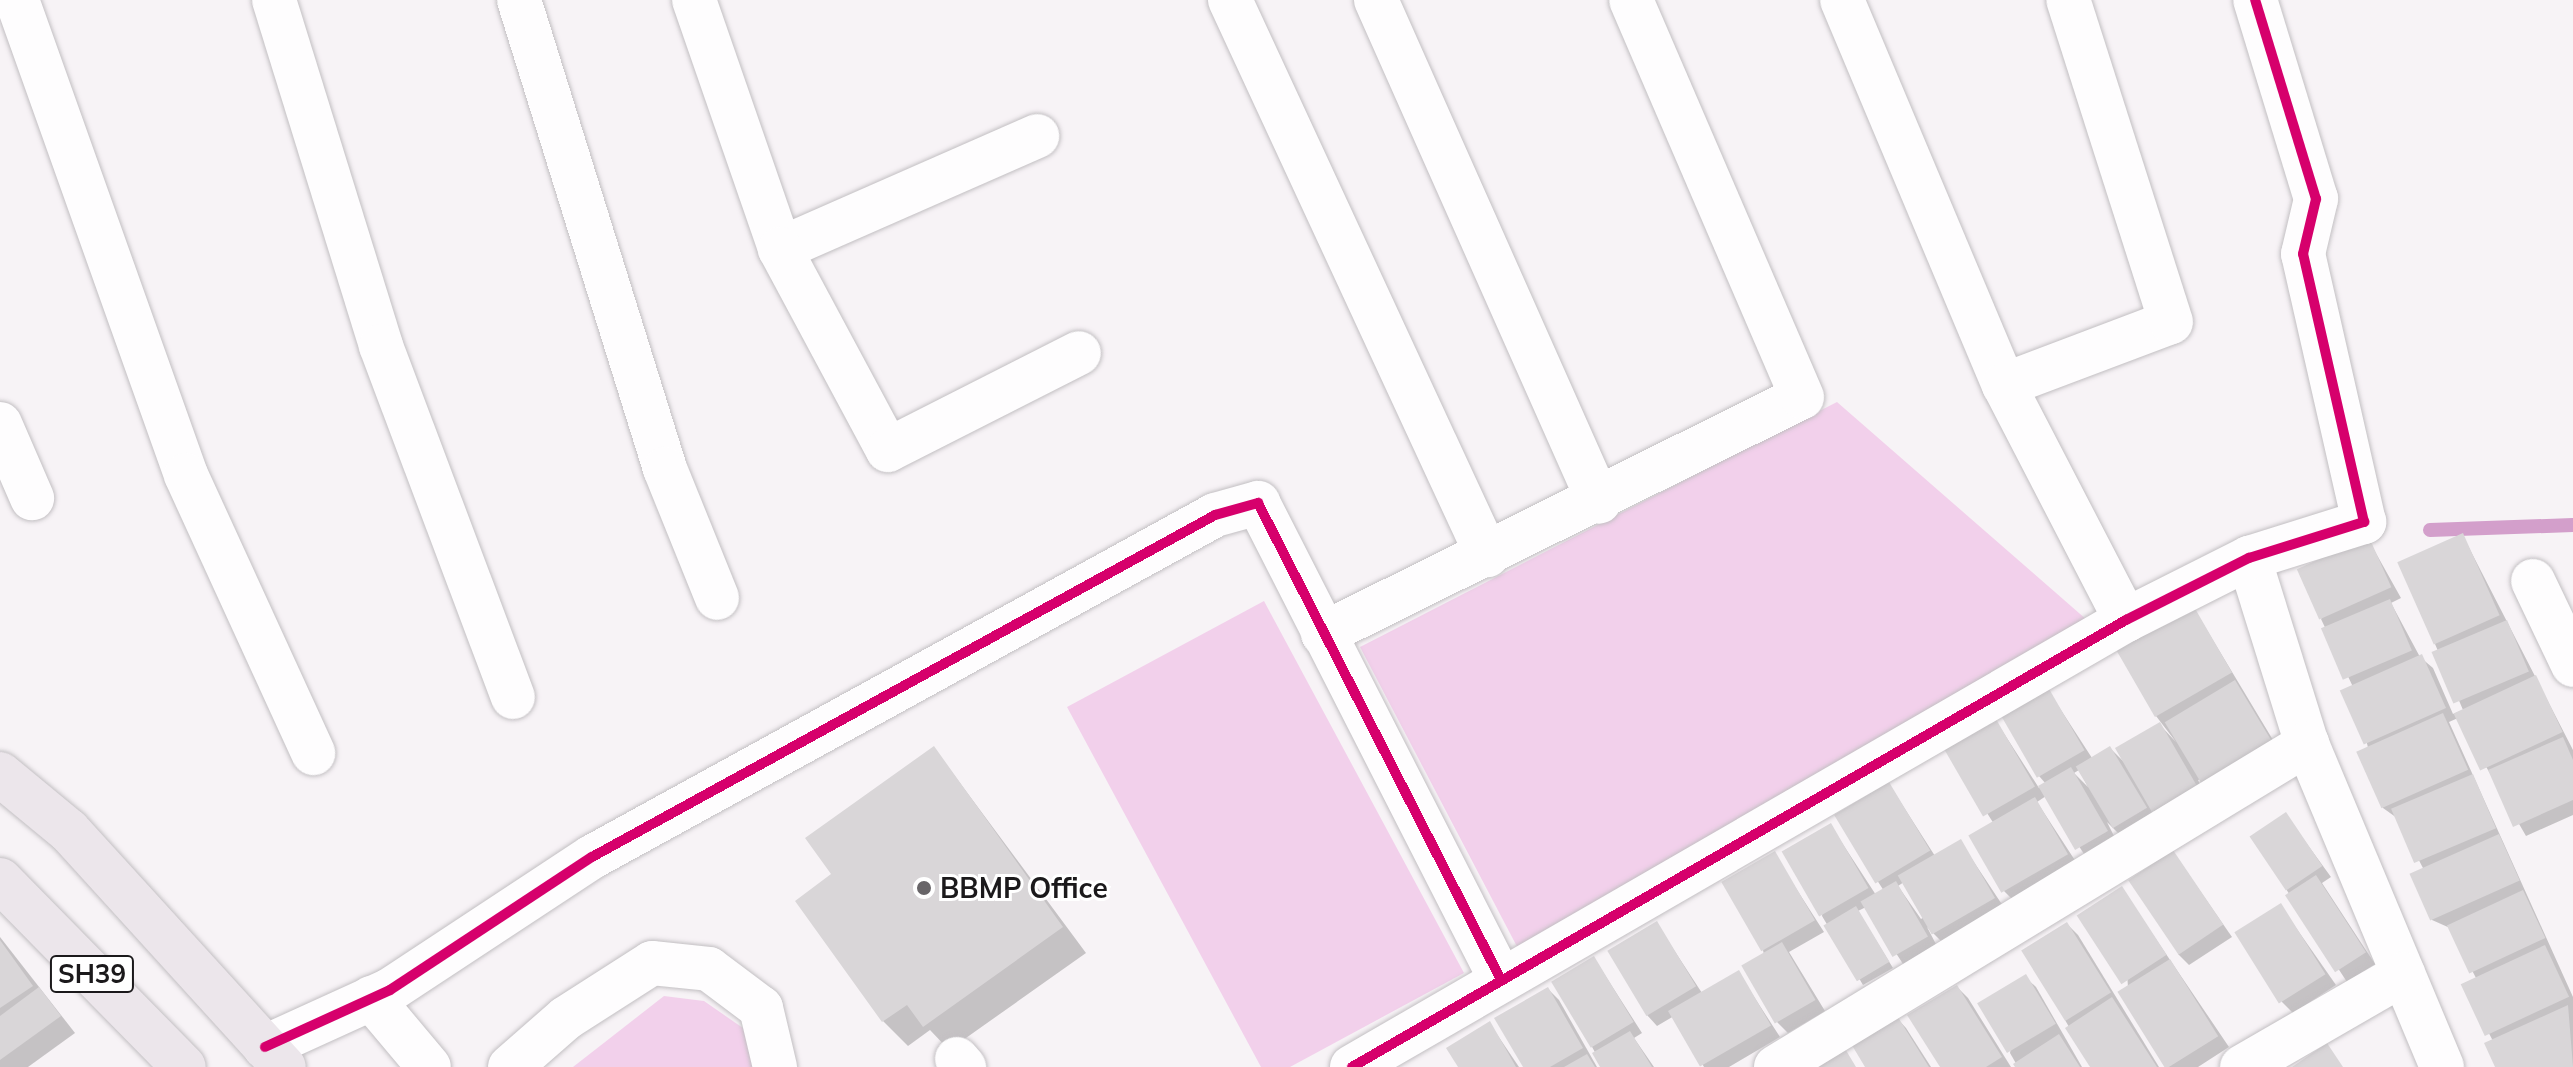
<!DOCTYPE html>
<html>
<head>
<meta charset="utf-8">
<style>
  body { margin:0 }
  #map { position:relative; width:2573px; height:1067px; overflow:hidden; background:#f7f3f6; font-family:Mulish,sans-serif }
  div>[style] { position:absolute }
  [style*='--x'] { left:calc(var(--x)*1px); top:calc(var(--y)*1px); width:calc(var(--w)*1px); rotate:calc(var(--a)*1deg) }
  .green>* { inset:0; background:#f2d0eb }
  .shadow>* { inset:0; background:#0003 }
  .stream>* { height:14px; margin:-7px; padding:0 7px; transform-origin:7px; border-radius:7px; background:#d39fcb }
  .building>* { inset:0; background:#d9d6d8; transform-origin:0 0 }
  .roads { filter:drop-shadow(0 0 2px #c2bfc2) drop-shadow(0 0 2px #c2bfc2) }
  .minor>* { height:44px; margin:-22px; padding:0 22px; transform-origin:22px; border-radius:22px; background:#fefdfe }
  .major>* { height:44px; margin:-22px; padding:0 22px; transform-origin:22px; border-radius:22px; background:#ece6eb }
  .cycleway>* { height:10px; margin:-5px; padding:0 5px; transform-origin:5px; border-radius:5px; background:#d6006c }
  .dots>* { width:22px; height:22px; translate:-50% -50%; box-sizing:border-box; border:4px solid #fff; border-radius:50% }
  span { translate:-50% -50%; white-space:nowrap; text-align:center; line-height:1.15; -webkit-text-stroke:6px #fff; paint-order:stroke }
  .shield-label span { padding:2px 6px; background:#fff; border:2px solid; border-radius:6px; -webkit-text-stroke-width:0 }
  .shield-label { font-size:26px; color:#1b191b; font-weight:700 }
  .poi-label { font-size:28px; color:#1b191b; font-weight:700 }
  .left { translate:0 -50%; text-align:left }
</style>
</head>
<body>
<div id="map">
  <div class="green">
    <div style="clip-path:polygon(1837px 402px,2095px 627px,1523px 958px,1360px 647px)"></div>
    <div style="clip-path:polygon(1264px 601px,1464px 973px,1290px 1067px,1261px 1067px,1067px 707px)"></div>
    <div style="clip-path:polygon(664px 996px,704px 1001px,753px 1035px,763px 1067px,573px 1067px)"></div>
  </div>
  <div class="shadow">
    <div style="clip-path:polygon(2463px 536px,2573px 750px,2573px 815px,2526px 836px,2458px 718px,2449px 722px,2573px 997px,2573px 1067px,2497px 1067px,2493px 1041px,2463px 984px,2476px 978px,2450px 928px,2432px 920px,2424px 870px,2397px 818px,2383px 808px,2353px 687px,2321px 619px,2368px 539px,2401px 598px,2391px 603px,2420px 657px,2433px 668px,2453px 714px,2463px 710px,2435px 644px)"></div>
    <div style="clip-path:polygon(evenodd,2193px 607px,2282px 755px,2198px 780px,2206px 797px,2165px 821px,2150px 807px,2156px 820px,2124px 839px,2107px 822px,2117px 842px,2088px 860px,2046px 796px,2037px 802px,2078px 865px,2015px 902px,2004px 891px,1994px 824px,1947px 750px,1996px 721px,2039px 788px,2046px 784px,2039px 776px,2048px 690px,2092px 758px,2110px 748px,2124px 762px,2160px 725px,2176px 742px,2156px 716px,2193px 607px,2079px 770px,2088px 787px,2074px 773px,2079px 770px)"></div>
    <div style="clip-path:polygon(934px 748px,1086px 953px,949px 1050px,930px 1030px,908px 1046px,883px 1021px,834px 875px)"></div>
    <div style="clip-path:polygon(evenodd,1889px 784px,1935px 856px,1960px 841px,2005px 909px,1944px 944px,1927px 927px,1938px 948px,1905px 967px,1866px 907px,1858px 911px,1893px 968px,1863px 985px,1822px 916px,1831px 826px,1876px 895px,1884px 891px,1835px 815px,1889px 784px,1904px 882px,1924px 917px,1921px 919px,1898px 886px,1904px 882px)"></div>
    <div style="clip-path:polygon(2286px 815px,2331px 877px,2322px 883px,2375px 964px,2347px 982px,2286px 889px)"></div>
    <div style="clip-path:polygon(2173px 852px,2232px 937px,2189px 965px,2178px 954px)"></div>
    <div style="clip-path:polygon(1774px 854px,1824px 932px,1789px 952px,1825px 1011px,1788px 1033px,1777px 1022px,1763px 950px)"></div>
    <div style="clip-path:polygon(2122px 889px,2229px 1047px,2198px 1067px,2168px 1067px,2120px 993px,2128px 988px)"></div>
    <div style="clip-path:polygon(2280px 905px,2336px 985px,2293px 1013px,2282px 1002px)"></div>
    <div style="clip-path:polygon(1657px 924px,1702px 993px,1738px 972px,1780px 1037px,1729px 1067px,1704px 1067px,1674px 1016px,1657px 1026px,1647px 1015px)"></div>
    <div style="clip-path:polygon(2067px 924px,2078px 935px,2159px 1067px,2092px 1067px,2065px 1020px)"></div>
    <div style="clip-path:polygon(0 937px,75px 1033px,28px 1067px,0 1067px)"></div>
    <div style="clip-path:polygon(1594px 958px,1642px 1033px,1634px 1038px,1654px 1067px,1603px 1067px,1591px 1045px)"></div>
    <div style="clip-path:polygon(2025px 977px,2036px 987px,2082px 1067px,2018px 1067px,2010px 1053px)"></div>
    <div style="clip-path:polygon(1957px 987px,1968px 998px,2011px 1067px,1942px 1067px)"></div>
    <div style="clip-path:polygon(1548px 989px,1559px 1000px,1597px 1067px,1525px 1067px)"></div>
    <div style="clip-path:polygon(1896px 1017px,1906px 1028px,1931px 1067px,1868px 1067px)"></div>
    <div style="clip-path:polygon(1490px 1024px,1519px 1067px,1460px 1067px)"></div>
  </div>
  <div class="stream">
    <div style="--x:2430;--y:530;--w:143;--a:-2"></div>
  </div>
  <div class="building">
    <div style="left:2463px;top:533px;width:90px;height:72px;rotate:66deg"></div>
    <div style="left:2369px;top:537px;width:55px;height:79px;rotate:66deg"></div>
    <div style="left:2390px;top:599px;width:56px;height:75px;rotate:67deg"></div>
    <div style="left:2193px;top:605px;width:78px;height:89px;rotate:60deg"></div>
    <div style="left:2507px;top:620px;width:56px;height:82px;rotate:67deg"></div>
    <div style="left:2422px;top:654px;width:59px;height:90px;rotate:66deg"></div>
    <div style="left:2536px;top:675px;width:63px;height:91px;rotate:65deg"></div>
    <div style="left:2235px;top:680px;width:74px;height:82px;rotate:59deg"></div>
    <div style="left:2048px;top:687px;width:73px;height:55px;rotate:60deg"></div>
    <div style="left:2443px;top:713px;width:62px;height:95px;rotate:66deg"></div>
    <div style="left:1996px;top:719px;width:78px;height:60px;rotate:60deg"></div>
    <div style="left:2160px;top:722px;width:74px;height:52px;rotate:60deg"></div>
    <div style="clip-path:polygon(2563px 737px,2573px 760px,2573px 800px,2513px 827px,2488px 770px)"></div>
    <div style="clip-path:polygon(934px 746px,1063px 927px,923px 1027px,907px 1005px,882px 1022px,795px 901px,831px 874px,805px 838px)"></div>
    <div style="left:2110px;top:746px;width:72px;height:40px;rotate:59deg"></div>
    <div style="left:2071px;top:767px;width:74px;height:38px;rotate:60deg"></div>
    <div style="left:2473px;top:774px;width:59px;height:89px;rotate:67deg"></div>
    <div style="left:1889px;top:782px;width:80px;height:64px;rotate:59deg"></div>
    <div style="left:2035px;top:797px;width:66px;height:77px;rotate:60deg"></div>
    <div style="left:2286px;top:812px;width:65px;height:44px;rotate:56deg"></div>
    <div style="left:1831px;top:823px;width:75px;height:57px;rotate:60deg"></div>
    <div style="left:2499px;top:834px;width:51px;height:98px;rotate:66deg"></div>
    <div style="left:1961px;top:839px;width:68px;height:73px;rotate:60deg"></div>
    <div style="left:2173px;top:850px;width:90px;height:54px;rotate:56deg"></div>
    <div style="left:1775px;top:851px;width:80px;height:62px;rotate:60deg"></div>
    <div style="left:2316px;top:875px;width:92px;height:37px;rotate:57deg"></div>
    <div style="left:1896px;top:881px;width:64px;height:41px;rotate:60deg"></div>
    <div style="left:2122px;top:886px;width:82px;height:54px;rotate:57deg"></div>
    <div style="left:2523px;top:890px;width:53px;height:84px;rotate:65deg"></div>
    <div style="left:2281px;top:903px;width:84px;height:55px;rotate:58deg"></div>
    <div style="left:1856px;top:906px;width:65px;height:38px;rotate:59deg"></div>
    <div style="left:1657px;top:921px;width:76px;height:58px;rotate:59deg"></div>
    <div style="left:2067px;top:922px;width:83px;height:54px;rotate:58deg"></div>
    <div style="clip-path:polygon(0 940px,33px 986px,0 1008px)"></div>
    <div style="left:1782px;top:942px;width:67px;height:47px;rotate:60deg"></div>
    <div style="left:2545px;top:945px;width:57px;height:93px;rotate:65deg"></div>
    <div style="left:1594px;top:956px;width:77px;height:50px;rotate:59deg"></div>
    <div style="left:2170px;top:959px;width:91px;height:62px;rotate:58deg"></div>
    <div style="left:1739px;top:970px;width:64px;height:82px;rotate:60deg"></div>
    <div style="left:2026px;top:974px;width:58px;height:57px;rotate:59deg"></div>
    <div style="clip-path:polygon(1957px 985px,2002px 1057px,1986px 1067px,1940px 1067px,1907px 1015px)"></div>
    <div style="clip-path:polygon(39px 987px,61px 1016px,0 1060px,0 1016px)"></div>
    <div style="clip-path:polygon(1548px 987px,1583px 1048px,1550px 1067px,1523px 1067px,1494px 1018px)"></div>
    <div style="clip-path:polygon(2112px 997px,2157px 1067px,2090px 1067px,2065px 1028px)"></div>
    <div style="clip-path:polygon(2568px 1005px,2573px 1067px,2495px 1067px,2484px 1043px)"></div>
    <div style="clip-path:polygon(1896px 1014px,1929px 1067px,1865px 1067px,1850px 1042px)"></div>
    <div style="clip-path:polygon(1490px 1021px,1516px 1067px,1458px 1067px,1446px 1048px)"></div>
    <div style="clip-path:polygon(1630px 1031px,1652px 1067px,1600px 1067px,1592px 1053px)"></div>
    <div style="clip-path:polygon(2059px 1034px,2080px 1067px,2015px 1067px,2013px 1064px)"></div>
    <div style="clip-path:polygon(2327px 1043px,2343px 1067px,2292px 1067px)"></div>
    <div style="clip-path:polygon(1844px 1047px,1856px 1067px,1811px 1067px)"></div>
    <div style="clip-path:polygon(1587px 1054px,1595px 1067px,1564px 1067px)"></div>
  </div>
  <div class="roads">
    <div class="minor">
      <div style="--x:17;--y:0;--w:504;--a:70.41"></div>
      <div style="--x:186;--y:475;--w:306;--a:65.4"></div>
      <div style="--x:274;--y:0;--w:362;--a:72.8"></div>
      <div style="--x:381;--y:346;--w:375;--a:69.4"></div>
      <div style="--x:519;--y:0;--w:491;--a:72.7"></div>
      <div style="--x:665;--y:469;--w:139;--a:68"></div>
      <div style="--x:694;--y:0;--w:263;--a:70.9"></div>
      <div style="--x:780;--y:249;--w:281;--a:-23.7"></div>
      <div style="--x:1230;--y:0;--w:612;--a:65.15"></div>
      <div style="--x:1376;--y:0;--w:549;--a:66.05"></div>
      <div style="--x:1842;--y:0;--w:418;--a:67.2"></div>
      <div style="--x:2004;--y:385;--w:265;--a:62.6"></div>
      <div style="--x:780;--y:249;--w:228;--a:61.8"></div>
      <div style="--x:888;--y:450;--w:214;--a:-26.9"></div>
      <div style="--x:2004;--y:385;--w:178;--a:-20.7"></div>
      <div style="--x:2171;--y:322;--w:338;--a:-107.7"></div>
      <div style="--x:0;--y:424;--w:81;--a:66.6"></div>
      <div style="--x:2249;--y:558;--w:195;--a:72.7"></div>
      <div style="--x:2307;--y:744;--w:350;--a:67.3"></div>
      <div style="--x:2533;--y:581;--w:93;--a:64.5"></div>
      <div style="--x:1323;--y:634;--w:534;--a:-26.33"></div>
      <div style="--x:1802;--y:397;--w:432;--a:-113.3"></div>
      <div style="--x:371;--y:998;--w:90;--a:50"></div>
      <div style="--x:265;--y:1047;--w:137;--a:-24.5"></div>
      <div style="--x:390;--y:990;--w:242;--a:-33.4"></div>
      <div style="--x:592;--y:857;--w:711;--a:-28.76"></div>
      <div style="--x:1215;--y:515;--w:45;--a:-15.6"></div>
      <div style="--x:1258;--y:503;--w:535;--a:63"></div>
      <div style="--x:957;--y:1059;--w:11;--a:49"></div>
      <div style="--x:510;--y:1067;--w:74;--a:-41.2"></div>
      <div style="--x:566;--y:1018;--w:102;--a:-32.6"></div>
      <div style="--x:652;--y:963;--w:57;--a:6"></div>
      <div style="--x:709;--y:969;--w:65;--a:36.9"></div>
      <div style="--x:761;--y:1008;--w:61;--a:76.7"></div>
      <div style="--x:1352;--y:1067;--w:894;--a:-30.01"></div>
      <div style="--x:2126;--y:620;--w:138;--a:-26.8"></div>
      <div style="--x:2249;--y:558;--w:121;--a:-17.4"></div>
      <div style="--x:2364;--y:522;--w:275;--a:-102.8"></div>
      <div style="--x:2303;--y:254;--w:57;--a:-76.7"></div>
      <div style="--x:2316;--y:199;--w:208;--a:-107"></div>
      <div style="--x:1776;--y:1067;--w:622;--a:-31.31"></div>
      <div style="--x:2242;--y:1067;--w:186;--a:-30"></div>
    </div>
    <div class="major">
      <div style="--x:0;--y:774;--w:89;--a:39.6"></div>
      <div style="--x:69;--y:831;--w:319;--a:47.7"></div>
      <div style="--x:0;--y:880;--w:262;--a:45.5"></div>
    </div>
  </div>
  <div class="cycleway">
    <div style="--x:265;--y:1047;--w:137;--a:-24.5"></div>
    <div style="--x:390;--y:990;--w:242;--a:-33.4"></div>
    <div style="--x:592;--y:857;--w:711;--a:-28.76"></div>
    <div style="--x:1215;--y:515;--w:45;--a:-15.6"></div>
    <div style="--x:1258;--y:503;--w:535;--a:63"></div>
    <div style="--x:1352;--y:1067;--w:894;--a:-30.01"></div>
    <div style="--x:2126;--y:620;--w:138;--a:-26.8"></div>
    <div style="--x:2249;--y:558;--w:121;--a:-17.4"></div>
    <div style="--x:2364;--y:522;--w:275;--a:-102.8"></div>
    <div style="--x:2303;--y:254;--w:57;--a:-76.7"></div>
    <div style="--x:2316;--y:199;--w:208;--a:-107"></div>
  </div>
  <div class="dots">
    <div style="left:924px;top:888px;background:#686568"></div>
  </div>
  <div class="shield-label">
    <span style="left:92px;top:974px">SH39</span>
  </div>
  <div class="poi-label">
    <span class="left" style="left:940px;top:888px">BBMP Office</span>
  </div>
</div>
</body>
</html>
